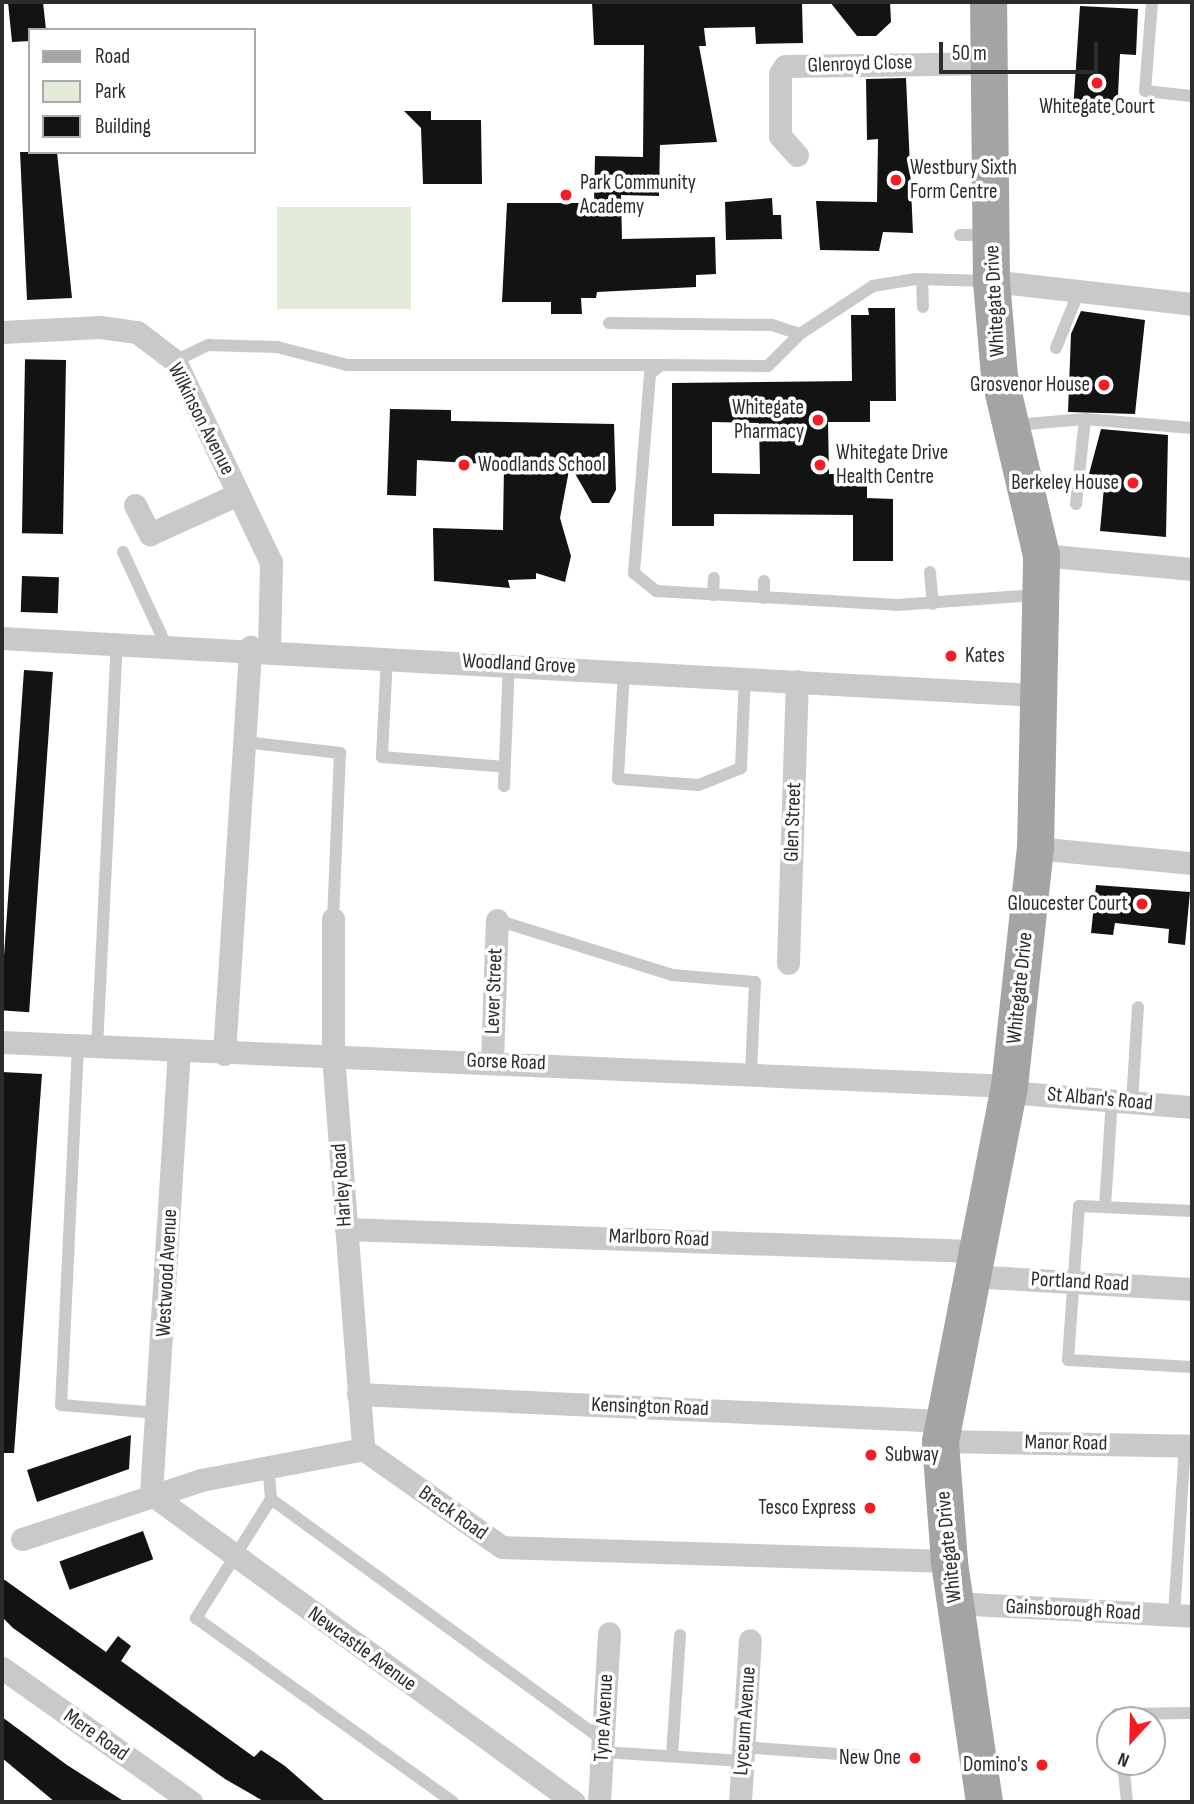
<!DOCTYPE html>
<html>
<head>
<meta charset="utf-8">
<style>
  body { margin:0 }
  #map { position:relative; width:1194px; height:1804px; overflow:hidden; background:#fff; font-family:"Sofia Sans Condensed",sans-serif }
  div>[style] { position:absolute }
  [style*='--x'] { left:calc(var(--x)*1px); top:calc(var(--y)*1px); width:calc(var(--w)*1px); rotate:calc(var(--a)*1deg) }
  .green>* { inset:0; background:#e2ecd8; transform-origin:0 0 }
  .building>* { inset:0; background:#131313; transform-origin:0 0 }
  .service>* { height:12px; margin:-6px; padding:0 6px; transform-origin:6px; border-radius:6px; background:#c9c9c9 }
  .minor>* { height:23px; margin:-11.5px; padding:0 11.5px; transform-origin:11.5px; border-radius:11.5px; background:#c9c9c9 }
  .primary>* { height:37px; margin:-18.5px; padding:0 18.5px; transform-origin:18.5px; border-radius:18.5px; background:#a4a4a4 }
  .dots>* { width:19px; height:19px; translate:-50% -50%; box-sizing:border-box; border:4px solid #fff; border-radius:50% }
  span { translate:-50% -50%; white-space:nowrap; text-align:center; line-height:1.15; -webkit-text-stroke:7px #fff; paint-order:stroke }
  .street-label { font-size:21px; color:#2c2c2c }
  .poi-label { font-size:21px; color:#2c2c2c }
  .left { translate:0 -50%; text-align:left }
  .right { translate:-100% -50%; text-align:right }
  .frame { position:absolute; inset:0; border:4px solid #2c2c2c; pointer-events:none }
  .legend { position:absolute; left:28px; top:28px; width:228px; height:126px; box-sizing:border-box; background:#fff; border:2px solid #ababab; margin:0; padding:9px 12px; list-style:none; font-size:21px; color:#2c2c2c }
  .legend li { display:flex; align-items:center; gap:14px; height:35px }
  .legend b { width:35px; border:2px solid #ababab }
  .north { position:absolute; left:1096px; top:1706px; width:70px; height:70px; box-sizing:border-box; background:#fff; border:2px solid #ababab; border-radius:50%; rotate:202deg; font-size:19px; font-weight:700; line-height:28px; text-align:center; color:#2c2c2c }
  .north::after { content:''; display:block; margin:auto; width:24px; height:32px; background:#f41d25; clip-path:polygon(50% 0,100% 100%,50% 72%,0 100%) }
  .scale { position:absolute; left:939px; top:42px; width:159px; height:32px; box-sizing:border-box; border:4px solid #2c2c2c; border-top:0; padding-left:9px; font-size:21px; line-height:24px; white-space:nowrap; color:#2c2c2c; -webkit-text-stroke:5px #fff; paint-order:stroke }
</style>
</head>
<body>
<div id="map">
  <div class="green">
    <div style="left:277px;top:207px;width:134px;height:102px"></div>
  </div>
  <div class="building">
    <div style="clip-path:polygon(8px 2px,43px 2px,46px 30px,30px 30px,30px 41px,12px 42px)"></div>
    <div style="clip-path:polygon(592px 2px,802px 2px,803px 43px,756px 44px,755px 27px,704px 28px,706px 46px,699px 46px,717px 142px,660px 145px,659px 196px,621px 195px,622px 239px,715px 237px,716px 274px,696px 275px,696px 287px,597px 292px,596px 298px,581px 298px,582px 314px,551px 314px,551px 302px,502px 302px,507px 203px,594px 203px,595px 156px,643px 157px,644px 45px,594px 45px)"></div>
    <div style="clip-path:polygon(830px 2px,890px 2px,891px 22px,876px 36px,857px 36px)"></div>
    <div style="clip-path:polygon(1080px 6px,1138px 9px,1136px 55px,1120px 54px,1117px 115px,1073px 111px)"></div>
    <div style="clip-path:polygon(906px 78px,913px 233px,883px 232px,879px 251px,820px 250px,816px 201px,877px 202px,878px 139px,867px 140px,866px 79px)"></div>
    <div style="clip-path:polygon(404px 111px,431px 111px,431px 120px,481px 120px,482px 184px,423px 184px,421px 128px)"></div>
    <div style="clip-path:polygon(20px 152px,57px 152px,72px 298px,27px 300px)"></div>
    <div style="clip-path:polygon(772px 198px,773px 215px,781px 215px,782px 239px,726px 240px,725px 202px)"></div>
    <div style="clip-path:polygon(evenodd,868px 308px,895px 308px,896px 401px,870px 401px,870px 422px,828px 422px,829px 474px,867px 474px,867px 498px,893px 499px,893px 561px,853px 561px,853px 515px,714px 514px,714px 526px,672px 526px,672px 383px,852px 381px,851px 315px,869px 315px,868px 308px,712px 422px,759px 423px,760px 474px,712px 473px,712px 422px)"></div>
    <div style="clip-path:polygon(1081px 311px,1145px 320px,1135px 414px,1068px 412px,1071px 334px)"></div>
    <div style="left:66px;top:360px;width:174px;height:41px;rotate:91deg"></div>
    <div style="clip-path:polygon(390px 409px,451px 410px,451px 421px,614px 424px,616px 490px,609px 503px,592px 503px,570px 465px,560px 518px,571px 556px,565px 582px,536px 573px,536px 579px,508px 580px,510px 588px,434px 581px,433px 528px,503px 530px,504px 465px,417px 460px,416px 496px,387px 495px)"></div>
    <div style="clip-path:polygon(1101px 429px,1168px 435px,1166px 537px,1100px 531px,1105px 476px,1089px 474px)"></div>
    <div style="left:22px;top:576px;width:37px;height:36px;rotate:2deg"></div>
    <div style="left:24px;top:670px;width:29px;height:341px;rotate:4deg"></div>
    <div style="clip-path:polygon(1096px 885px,1190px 892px,1185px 945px,1168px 943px,1169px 929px,1115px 923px,1113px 935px,1091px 933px)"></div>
    <div style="clip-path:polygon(2px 1072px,42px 1074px,14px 1453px,2px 1453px)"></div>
    <div style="clip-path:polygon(131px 1435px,129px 1469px,37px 1502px,27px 1470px)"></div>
    <div style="left:143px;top:1531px;width:30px;height:89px;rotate:70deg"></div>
    <div style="clip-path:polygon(2px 1578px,106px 1652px,118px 1636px,131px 1646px,121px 1661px,254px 1757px,261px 1750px,285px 1766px,326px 1802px,265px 1802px,225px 1779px,13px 1628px,2px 1617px)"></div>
    <div style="clip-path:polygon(2px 1717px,67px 1765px,125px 1802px,55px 1802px,2px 1758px)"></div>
  </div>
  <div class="service">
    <div style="--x:1152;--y:2;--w:89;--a:94.5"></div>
    <div style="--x:1145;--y:91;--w:47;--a:6.1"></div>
    <div style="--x:960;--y:235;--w:28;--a:0"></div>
    <div style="--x:922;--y:279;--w:28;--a:88"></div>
    <div style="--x:989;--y:281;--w:73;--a:-178.4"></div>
    <div style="--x:916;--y:279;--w:44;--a:170.8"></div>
    <div style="--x:873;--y:286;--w:87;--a:146.7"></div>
    <div style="--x:800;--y:334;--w:45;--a:135"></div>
    <div style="--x:768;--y:366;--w:107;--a:-179.5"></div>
    <div style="--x:661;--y:365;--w:14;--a:141"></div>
    <div style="--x:650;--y:374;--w:200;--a:94.6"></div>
    <div style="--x:634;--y:573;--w:28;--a:39"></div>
    <div style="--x:656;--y:591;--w:241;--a:3.3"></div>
    <div style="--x:897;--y:605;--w:139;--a:-4.1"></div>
    <div style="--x:609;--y:323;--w:163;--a:0.7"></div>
    <div style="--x:772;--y:325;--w:29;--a:18"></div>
    <div style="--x:1056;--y:348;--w:61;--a:-68"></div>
    <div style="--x:175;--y:361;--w:37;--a:-26"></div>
    <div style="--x:208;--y:345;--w:69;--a:1.7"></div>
    <div style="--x:277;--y:347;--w:72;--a:14.4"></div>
    <div style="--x:347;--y:365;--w:314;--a:0"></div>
    <div style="--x:1015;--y:425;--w:70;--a:-4.9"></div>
    <div style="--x:1085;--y:419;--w:107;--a:4.8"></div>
    <div style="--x:1076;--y:504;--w:85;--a:-84"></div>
    <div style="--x:123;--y:552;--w:100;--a:65.2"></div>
    <div style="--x:930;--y:572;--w:32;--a:85"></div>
    <div style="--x:713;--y:595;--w:17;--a:-87"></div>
    <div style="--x:764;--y:598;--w:17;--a:-90"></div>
    <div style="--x:387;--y:657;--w:100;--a:92.9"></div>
    <div style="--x:382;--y:757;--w:123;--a:4.6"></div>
    <div style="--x:624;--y:670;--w:109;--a:93.2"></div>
    <div style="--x:618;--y:779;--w:81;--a:4.2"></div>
    <div style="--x:699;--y:785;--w:45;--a:-22"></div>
    <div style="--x:741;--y:768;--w:90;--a:-87.5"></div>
    <div style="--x:244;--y:742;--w:97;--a:6.5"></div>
    <div style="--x:340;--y:753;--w:166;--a:92.4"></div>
    <div style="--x:504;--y:786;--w:122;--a:-87.7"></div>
    <div style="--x:497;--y:920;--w:183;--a:17.4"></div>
    <div style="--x:672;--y:975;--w:83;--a:4.8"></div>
    <div style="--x:755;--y:982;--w:91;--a:92.5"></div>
    <div style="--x:78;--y:1046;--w:359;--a:92.7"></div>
    <div style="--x:61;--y:1405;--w:98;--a:4.7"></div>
    <div style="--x:97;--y:1048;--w:407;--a:-87.2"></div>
    <div style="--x:1132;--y:1102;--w:95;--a:-86.4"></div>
    <div style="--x:1105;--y:1207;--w:107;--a:-86.3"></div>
    <div style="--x:1192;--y:1211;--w:113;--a:-177.5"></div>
    <div style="--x:1079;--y:1206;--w:154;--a:94.1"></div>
    <div style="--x:1068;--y:1360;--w:124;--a:3.2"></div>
    <div style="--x:268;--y:1464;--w:35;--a:85"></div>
    <div style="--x:271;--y:1499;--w:410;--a:36"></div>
    <div style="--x:271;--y:1499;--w:141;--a:122.2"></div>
    <div style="--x:196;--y:1618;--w:316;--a:35.6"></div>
    <div style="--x:1174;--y:1615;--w:170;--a:-86.3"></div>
    <div style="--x:1118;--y:1720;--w:6;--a:-99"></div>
    <div style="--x:1117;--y:1714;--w:75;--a:-0.8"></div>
    <div style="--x:743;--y:1747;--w:123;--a:4.2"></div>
    <div style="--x:603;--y:1752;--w:140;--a:3.7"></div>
    <div style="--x:672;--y:1756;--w:121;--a:-86.2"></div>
    <div style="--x:1123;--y:1762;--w:40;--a:84.3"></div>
  </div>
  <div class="minor">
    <div style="--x:797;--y:155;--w:25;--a:-132"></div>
    <div style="--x:780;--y:136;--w:62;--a:-90"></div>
    <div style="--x:780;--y:74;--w:9;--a:-58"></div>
    <div style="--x:785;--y:66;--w:205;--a:-0.8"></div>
    <div style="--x:991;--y:281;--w:202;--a:6.5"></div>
    <div style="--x:2;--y:332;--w:98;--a:-2.9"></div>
    <div style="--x:100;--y:327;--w:37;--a:8"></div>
    <div style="--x:137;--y:332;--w:48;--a:37.3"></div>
    <div style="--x:175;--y:361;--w:223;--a:64.5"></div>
    <div style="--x:271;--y:562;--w:87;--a:91.3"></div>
    <div style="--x:135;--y:505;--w:33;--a:63"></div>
    <div style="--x:150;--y:534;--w:97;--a:-24.4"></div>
    <div style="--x:1041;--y:555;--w:152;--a:5.3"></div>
    <div style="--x:2;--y:638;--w:1036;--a:3.16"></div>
    <div style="--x:1035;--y:848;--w:158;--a:5.5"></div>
    <div style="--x:333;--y:919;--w:136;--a:90"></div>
    <div style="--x:333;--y:1055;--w:395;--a:85.6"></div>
    <div style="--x:788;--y:963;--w:282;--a:-88.2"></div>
    <div style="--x:2;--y:1042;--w:1008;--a:2.5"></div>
    <div style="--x:224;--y:1054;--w:408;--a:-86.3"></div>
    <div style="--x:492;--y:1061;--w:141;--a:-88"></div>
    <div style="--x:1008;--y:1092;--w:185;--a:4.7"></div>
    <div style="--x:346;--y:1229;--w:626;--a:2.01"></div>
    <div style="--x:968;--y:1276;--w:224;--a:3.3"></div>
    <div style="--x:358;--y:1394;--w:586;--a:2.64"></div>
    <div style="--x:940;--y:1441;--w:252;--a:1.1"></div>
    <div style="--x:151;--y:1494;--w:523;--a:36.06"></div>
    <div style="--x:151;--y:1494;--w:442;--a:-86.4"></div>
    <div style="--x:22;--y:1539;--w:188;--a:-18.2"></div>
    <div style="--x:201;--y:1480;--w:165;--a:-10.8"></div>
    <div style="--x:363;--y:1449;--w:170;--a:35.2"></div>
    <div style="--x:502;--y:1547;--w:447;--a:1.8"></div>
    <div style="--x:954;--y:1603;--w:238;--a:3.1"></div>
    <div style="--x:2;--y:1668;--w:232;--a:35.3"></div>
    <div style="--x:599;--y:1802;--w:169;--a:-86.6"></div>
    <div style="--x:740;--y:1802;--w:162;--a:-86.5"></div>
  </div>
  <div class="primary">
    <div style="--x:984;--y:1802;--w:244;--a:-98.3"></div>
    <div style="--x:949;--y:1561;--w:120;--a:-94.3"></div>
    <div style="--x:940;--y:1441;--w:362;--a:-79"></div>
    <div style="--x:1009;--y:1086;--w:239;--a:-83.8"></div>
    <div style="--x:1035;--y:848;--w:293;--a:-88.8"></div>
    <div style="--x:1041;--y:555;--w:184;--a:-103.2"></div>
    <div style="--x:999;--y:376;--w:95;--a:-94.8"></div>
    <div style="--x:991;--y:281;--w:279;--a:-90.6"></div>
  </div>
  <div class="dots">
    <div style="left:1097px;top:83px;background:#f41d25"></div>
    <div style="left:896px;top:180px;background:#f41d25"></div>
    <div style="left:566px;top:195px;background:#f41d25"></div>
    <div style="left:1104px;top:385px;background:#f41d25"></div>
    <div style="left:818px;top:420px;background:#f41d25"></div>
    <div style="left:464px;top:465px;background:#f41d25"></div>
    <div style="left:820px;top:465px;background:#f41d25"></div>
    <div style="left:1133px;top:483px;background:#f41d25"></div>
    <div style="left:951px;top:656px;background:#f41d25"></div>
    <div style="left:1142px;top:904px;background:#f41d25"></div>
    <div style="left:871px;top:1455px;background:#f41d25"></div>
    <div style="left:870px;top:1508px;background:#f41d25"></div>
    <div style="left:915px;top:1758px;background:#f41d25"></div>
    <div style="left:1042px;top:1765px;background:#f41d25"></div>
  </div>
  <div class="street-label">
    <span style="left:860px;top:64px;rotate:-2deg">Glenroyd Close</span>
    <span style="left:995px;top:301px;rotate:-93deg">Whitegate Drive</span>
    <span style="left:201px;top:419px;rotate:63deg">Wilkinson Avenue</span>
    <span style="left:519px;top:664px;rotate:3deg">Woodland Grove</span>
    <span style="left:793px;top:822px;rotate:-88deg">Glen Street</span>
    <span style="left:1020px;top:988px;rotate:-84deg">Whitegate Drive</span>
    <span style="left:494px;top:991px;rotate:-88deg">Lever Street</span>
    <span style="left:506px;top:1062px;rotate:2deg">Gorse Road</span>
    <span style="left:1100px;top:1099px;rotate:5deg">St Alban's Road</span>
    <span style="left:342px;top:1185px;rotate:-94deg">Harley Road</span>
    <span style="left:659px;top:1238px;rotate:2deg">Marlboro Road</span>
    <span style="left:167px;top:1273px;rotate:-87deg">Westwood Avenue</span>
    <span style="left:1080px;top:1282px;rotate:3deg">Portland Road</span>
    <span style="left:650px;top:1407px;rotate:2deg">Kensington Road</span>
    <span style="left:1066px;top:1443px;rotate:1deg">Manor Road</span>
    <span style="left:453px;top:1513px;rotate:35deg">Breck Road</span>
    <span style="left:949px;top:1547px;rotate:-96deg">Whitegate Drive</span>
    <span style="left:1073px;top:1610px;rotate:3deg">Gainsborough Road</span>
    <span style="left:362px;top:1649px;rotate:36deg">Newcastle Avenue</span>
    <span style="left:604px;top:1718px;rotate:-87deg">Tyne Avenue</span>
    <span style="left:745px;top:1721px;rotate:-86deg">Lyceum Avenue</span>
    <span style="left:96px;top:1735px;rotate:35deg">Mere Road</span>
  </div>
  <div class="poi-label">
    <span style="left:1097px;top:107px">Whitegate Court</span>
    <span class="left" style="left:910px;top:180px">Westbury Sixth<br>Form Centre</span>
    <span class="left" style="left:580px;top:195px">Park Community<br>Academy</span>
    <span class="right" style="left:1090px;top:385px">Grosvenor House</span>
    <span class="right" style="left:804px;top:420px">Whitegate<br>Pharmacy</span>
    <span class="left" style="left:836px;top:465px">Whitegate Drive<br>Health Centre</span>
    <span class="left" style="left:478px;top:465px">Woodlands School</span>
    <span class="right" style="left:1119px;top:483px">Berkeley House</span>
    <span class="left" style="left:965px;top:656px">Kates</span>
    <span class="right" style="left:1128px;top:904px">Gloucester Court</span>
    <span class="left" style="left:885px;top:1455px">Subway</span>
    <span class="right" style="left:856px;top:1508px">Tesco Express</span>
    <span class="right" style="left:901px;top:1758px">New One</span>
    <span class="right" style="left:1028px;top:1765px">Domino's</span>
  </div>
  <div class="frame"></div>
  <ul class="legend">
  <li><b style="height:9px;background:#a4a4a4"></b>Road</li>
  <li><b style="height:19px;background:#e2ecd8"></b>Park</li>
  <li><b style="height:19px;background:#131313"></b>Building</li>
  </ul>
  <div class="north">N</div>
  <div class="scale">50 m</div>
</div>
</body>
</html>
